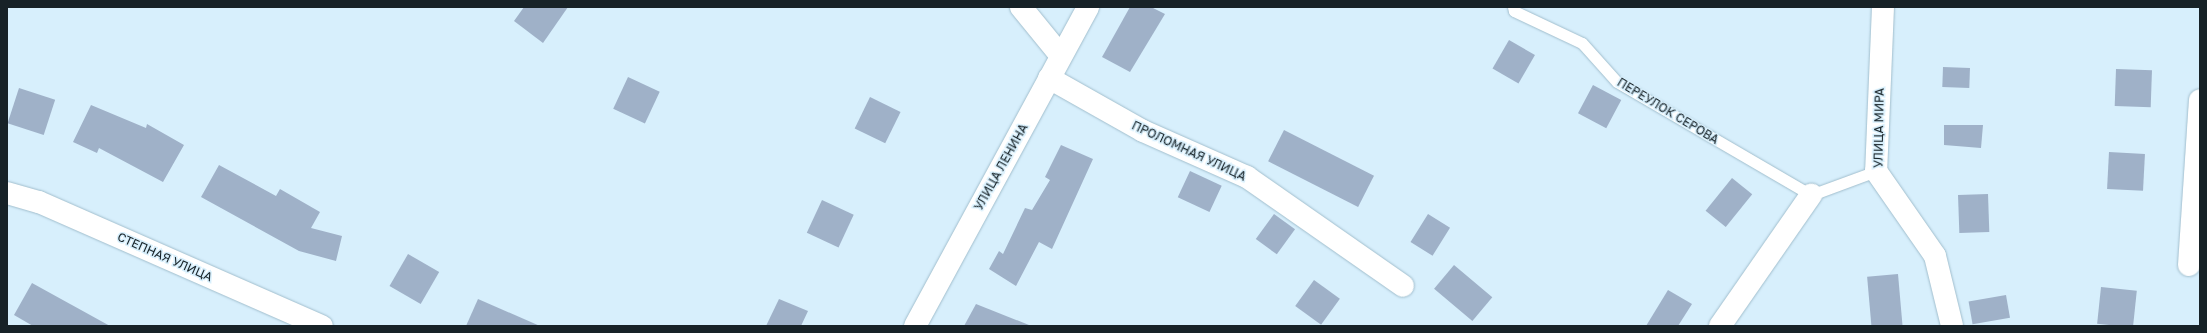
<!DOCTYPE html>
<html>
<head>
<meta charset="utf-8">
<style>
  body { margin:0 }
  #map { position:relative; width:2207px; height:333px; overflow:hidden; background:#d7effc; font-family:"Golos Text",sans-serif }
  div>[style] { position:absolute }
  [style*='--x'] { left:calc(var(--x)*1px); top:calc(var(--y)*1px); width:calc(var(--w)*1px); rotate:calc(var(--a)*1deg) }
  .building>* { inset:0; background:#9fb1c8; transform-origin:0 0 }
  .roads { filter:drop-shadow(0 0 1px #a1becd) drop-shadow(0 0 1px #a1becd) }
  .lane>* { height:11px; margin:-5.5px; padding:0 5.5px; transform-origin:5.5px; border-radius:5.5px; background:#fff }
  .street>* { height:22px; margin:-11px; padding:0 11px; transform-origin:11px; border-radius:11px; background:#fff }
  .secondary>* { height:22px; margin:-11px; padding:0 11px; transform-origin:11px; border-radius:11px; background:#fff }
  span { translate:-50% -50%; white-space:nowrap; text-align:center; line-height:1.15; -webkit-text-stroke:3px #d7effc; paint-order:stroke }
  .street-label { font-size:12px; color:#172227 }
  .frame { position:absolute; inset:0; border:8px solid #172227; pointer-events:none }
</style>
</head>
<body>
<div id="map">
  <div class="building">
    <div style="clip-path:polygon(524px 7px,568px 7px,543px 43px,514px 21px)"></div>
    <div style="clip-path:polygon(1130px 7px,1151px 7px,1165px 14px,1130px 72px,1102px 57px)"></div>
    <div style="left:1509px;top:40px;width:30px;height:33px;rotate:30deg"></div>
    <div style="left:1943px;top:67px;width:27px;height:20px;rotate:2deg"></div>
    <div style="left:2116px;top:69px;width:36px;height:37px;rotate:2deg"></div>
    <div style="left:628px;top:77px;width:35px;height:35px;rotate:25deg"></div>
    <div style="left:1593px;top:85px;width:32px;height:32px;rotate:28deg"></div>
    <div style="left:19px;top:88px;width:38px;height:37px;rotate:18deg"></div>
    <div style="left:870px;top:97px;width:34px;height:35px;rotate:26deg"></div>
    <div style="clip-path:polygon(91px 105px,146px 128px,147px 124px,184px 145px,163px 182px,99px 148px,97px 153px,73px 142px)"></div>
    <div style="clip-path:polygon(1944px 125px,1983px 125px,1981px 148px,1944px 145px)"></div>
    <div style="left:1284px;top:130px;width:101px;height:35px;rotate:27deg"></div>
    <div style="clip-path:polygon(1061px 145px,1093px 159px,1052px 249px,1039px 242px,1016px 286px,989px 269px,999px 251px,1003px 254px,1025px 208px,1032px 210px,1050px 180px,1045px 177px)"></div>
    <div style="left:2109px;top:152px;width:36px;height:37px;rotate:3deg"></div>
    <div style="clip-path:polygon(219px 165px,276px 196px,280px 189px,320px 212px,311px 228px,342px 236px,336px 261px,299px 251px,201px 197px)"></div>
    <div style="left:1190px;top:171px;width:35px;height:29px;rotate:25deg"></div>
    <div style="left:1732px;top:178px;width:26px;height:42px;rotate:39deg"></div>
    <div style="left:1988px;top:194px;width:38px;height:30px;rotate:88deg"></div>
    <div style="left:822px;top:200px;width:35px;height:36px;rotate:25deg"></div>
    <div style="left:1274px;top:214px;width:26px;height:31px;rotate:36deg"></div>
    <div style="left:1428px;top:214px;width:26px;height:33px;rotate:32deg"></div>
    <div style="left:408px;top:254px;width:36px;height:37px;rotate:30deg"></div>
    <div style="left:1454px;top:265px;width:50px;height:31px;rotate:40deg"></div>
    <div style="left:1898px;top:274px;width:52px;height:31px;rotate:85deg"></div>
    <div style="left:1314px;top:280px;width:32px;height:32px;rotate:36deg"></div>
    <div style="clip-path:polygon(32px 283px,110px 326px,33px 326px,14px 315px)"></div>
    <div style="left:2101px;top:287px;width:36px;height:37px;rotate:6deg"></div>
    <div style="clip-path:polygon(1668px 290px,1692px 304px,1678px 326px,1646px 326px)"></div>
    <div style="left:2006px;top:295px;width:23px;height:38px;rotate:80deg"></div>
    <div style="clip-path:polygon(478px 299px,540px 326px,466px 326px)"></div>
    <div style="clip-path:polygon(779px 299px,808px 311px,801px 326px,766px 326px)"></div>
    <div style="clip-path:polygon(976px 304px,1029px 325px,1029px 326px,964px 326px)"></div>
  </div>
  <div class="roads">
    <div class="lane">
      <div style="--x:1513;--y:7;--w:4;--a:76"></div>
      <div style="--x:1514;--y:11;--w:75;--a:25.2"></div>
      <div style="--x:1582;--y:43;--w:52;--a:48.1"></div>
      <div style="--x:1617;--y:82;--w:225;--a:30.2"></div>
      <div style="--x:1811;--y:195;--w:69;--a:-20.3"></div>
    </div>
    <div class="street">
      <div style="--x:1021;--y:7;--w:63;--a:50.8"></div>
      <div style="--x:1883;--y:7;--w:164;--a:92.4"></div>
      <div style="--x:1876;--y:171;--w:103;--a:55.2"></div>
      <div style="--x:1935;--y:256;--w:72;--a:76.3"></div>
      <div style="--x:1049;--y:78;--w:108;--a:29.4"></div>
      <div style="--x:1143;--y:131;--w:114;--a:23.9"></div>
      <div style="--x:1247;--y:177;--w:190;--a:34.9"></div>
      <div style="--x:2189;--y:265;--w:165;--a:-86.2"></div>
      <div style="--x:1720;--y:326;--w:160;--a:-55.2"></div>
    </div>
    <div class="secondary">
      <div style="--x:7;--y:193;--w:33;--a:16"></div>
      <div style="--x:39;--y:202;--w:309;--a:23.7"></div>
      <div style="--x:915;--y:326;--w:363;--a:-61.5"></div>
    </div>
  </div>
  <div class="street-label">
    <span style="left:1668px;top:111px;rotate:31deg">ПЕРЕУЛОК СЕРОВА</span>
    <span style="left:1879px;top:128px;rotate:-89deg">УЛИЦА МИРА</span>
    <span style="left:1189px;top:151px;rotate:25deg">ПРОЛОМНАЯ УЛИЦА</span>
    <span style="left:1001px;top:167px;rotate:-61deg">УЛИЦА ЛЕНИНА</span>
    <span style="left:165px;top:257px;rotate:24deg">СТЕПНАЯ УЛИЦА</span>
  </div>
  <div class="frame"></div>
</div>
</body>
</html>
